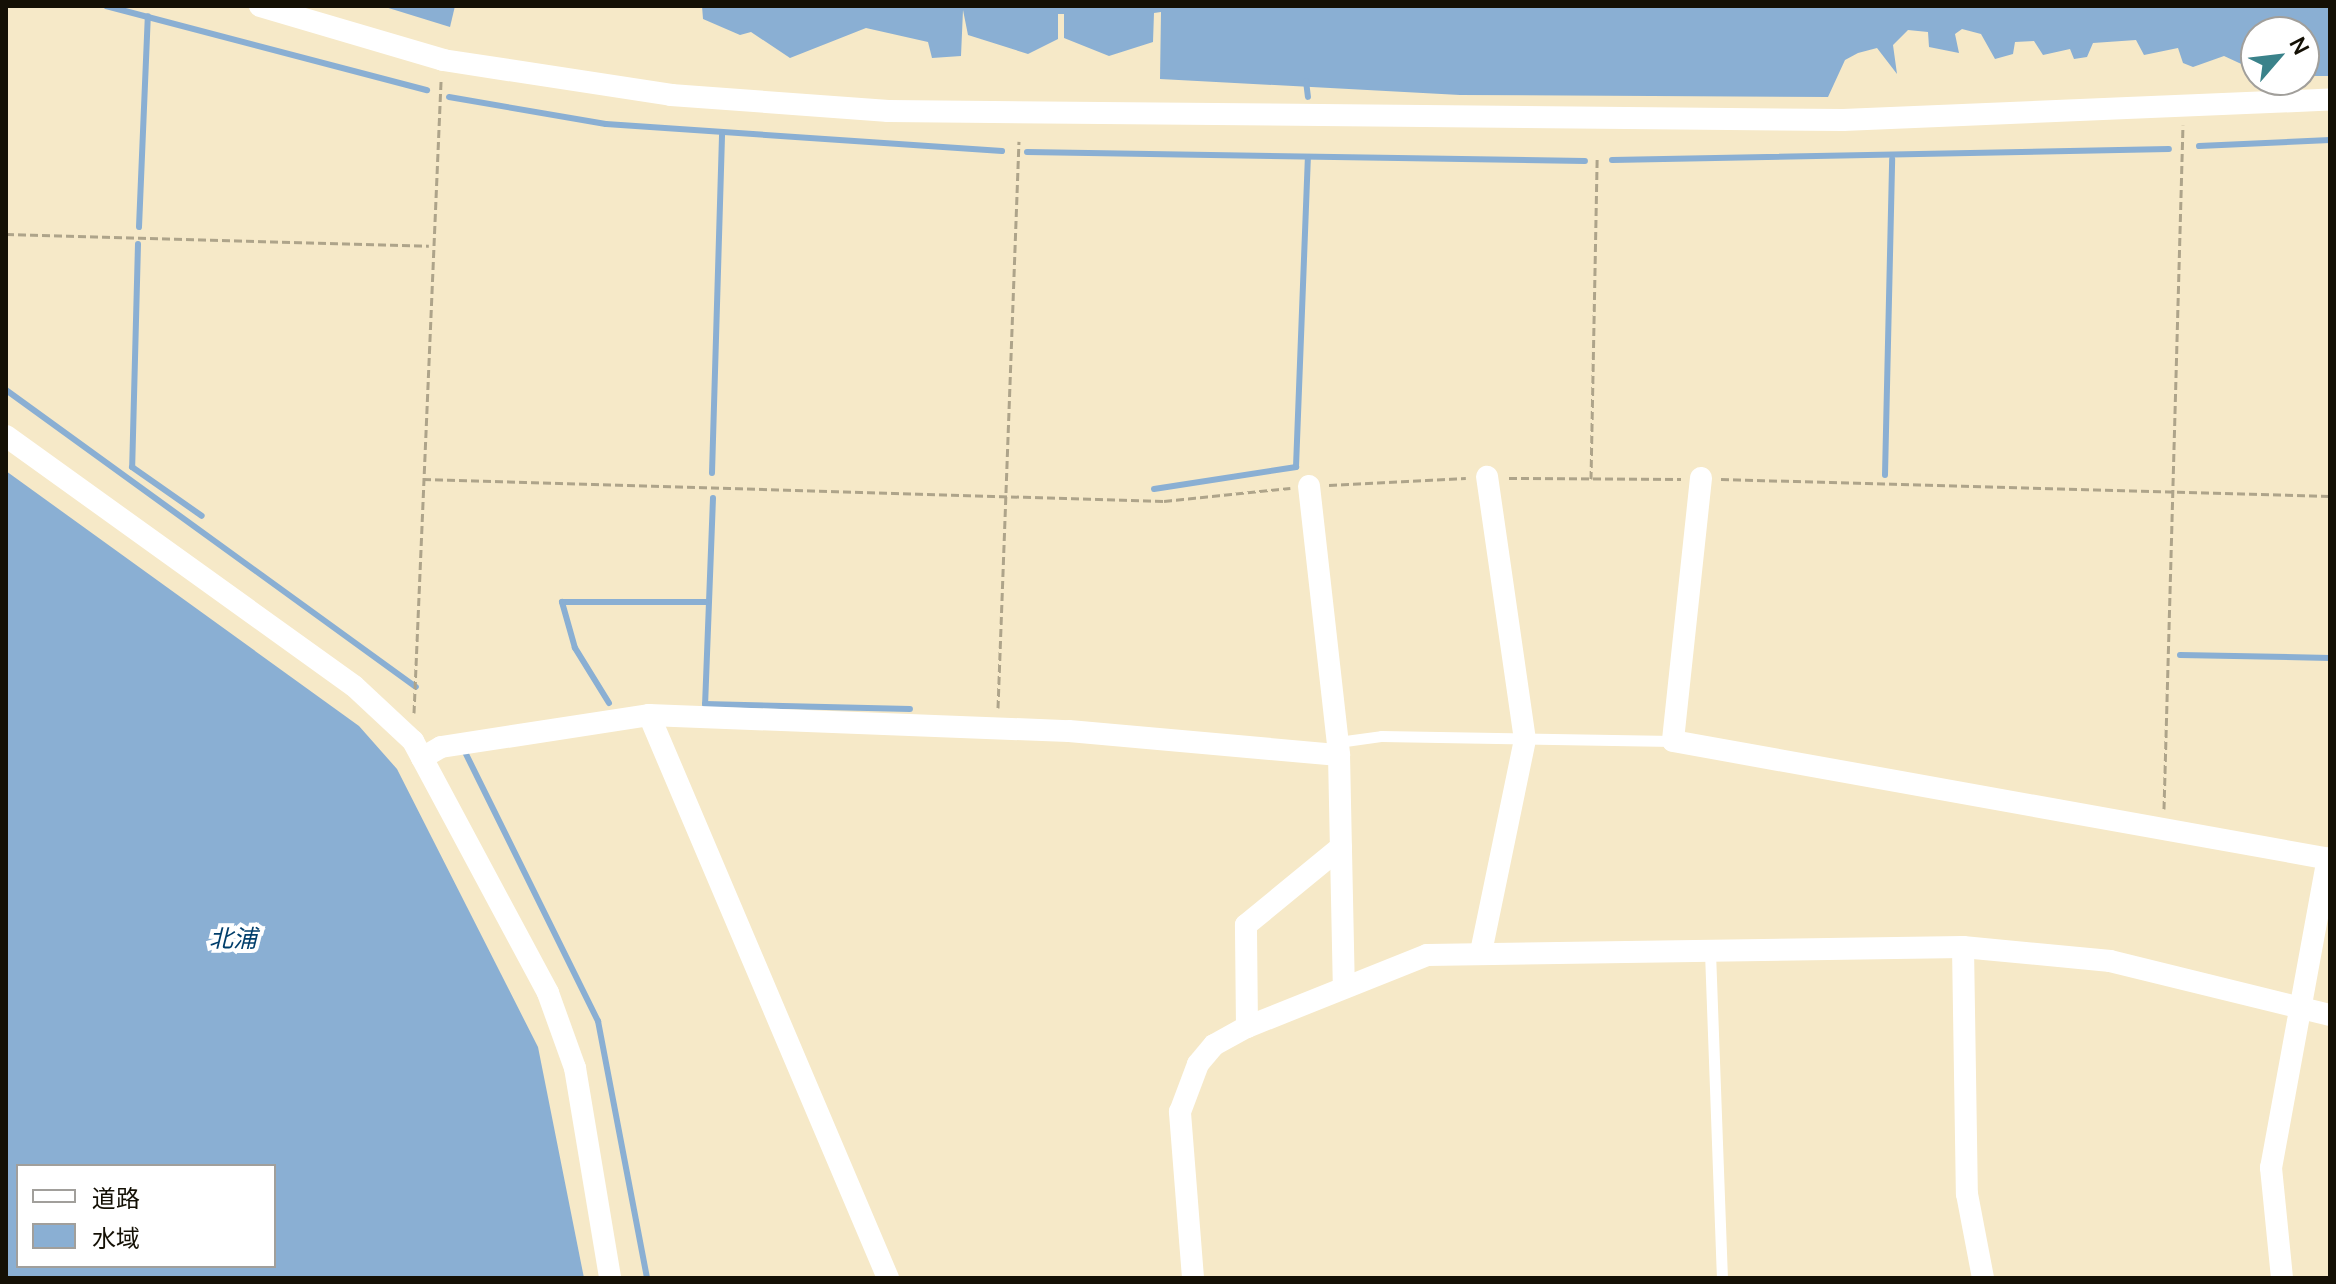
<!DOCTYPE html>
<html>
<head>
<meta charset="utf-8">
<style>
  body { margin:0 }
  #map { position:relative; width:2336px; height:1284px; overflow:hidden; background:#f6e9c8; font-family:Manrope,"Noto Sans JP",sans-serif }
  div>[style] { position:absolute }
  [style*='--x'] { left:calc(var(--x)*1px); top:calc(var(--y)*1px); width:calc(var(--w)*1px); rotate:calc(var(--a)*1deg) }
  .water>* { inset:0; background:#8aafd3 }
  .stream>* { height:6px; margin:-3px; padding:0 3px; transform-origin:3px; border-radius:3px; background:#8aafd3 }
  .path>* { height:3px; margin-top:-1.5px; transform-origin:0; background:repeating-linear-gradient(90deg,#aea48a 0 8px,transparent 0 12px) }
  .service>* { height:11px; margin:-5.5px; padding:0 5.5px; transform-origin:5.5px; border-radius:5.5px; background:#fff }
  .minor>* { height:22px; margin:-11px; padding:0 11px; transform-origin:11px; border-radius:11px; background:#fff }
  span { translate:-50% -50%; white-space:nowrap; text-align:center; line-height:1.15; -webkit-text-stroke:8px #fff; paint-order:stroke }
  .water-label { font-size:24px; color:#003e6b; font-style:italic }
  .frame { position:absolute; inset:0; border:8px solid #141005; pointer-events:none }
  .legend { position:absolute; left:16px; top:1164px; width:260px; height:104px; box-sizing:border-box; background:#fff; border:2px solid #a19f9b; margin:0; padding:10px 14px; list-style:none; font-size:24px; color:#141005 }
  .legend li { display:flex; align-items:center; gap:16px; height:40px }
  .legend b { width:40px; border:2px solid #a19f9b }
  .north { position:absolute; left:2240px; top:16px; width:80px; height:80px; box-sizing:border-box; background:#fff; border:2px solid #a19f9b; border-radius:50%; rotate:62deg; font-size:22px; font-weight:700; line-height:32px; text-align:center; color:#141005 }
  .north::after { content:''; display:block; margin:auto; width:28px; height:36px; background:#3a828a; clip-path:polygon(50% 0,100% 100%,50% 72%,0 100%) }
</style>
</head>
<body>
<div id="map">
  <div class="water">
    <div style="clip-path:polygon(382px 6px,455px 6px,450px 27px)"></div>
    <div style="clip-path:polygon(702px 6px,2330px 6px,2330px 76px,2304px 76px,2304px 32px,2256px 32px,2250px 68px,2224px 56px,2193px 67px,2183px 63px,2178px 48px,2144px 55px,2136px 40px,2093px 43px,2087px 57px,2074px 59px,2070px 49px,2043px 55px,2034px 41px,2015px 42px,2013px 54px,1995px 59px,1981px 34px,1962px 29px,1955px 34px,1959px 53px,1929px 47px,1928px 32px,1908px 30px,1893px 45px,1897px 74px,1877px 48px,1858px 53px,1845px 60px,1828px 97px,1460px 95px,1160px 79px,1161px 12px,1154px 13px,1153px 42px,1109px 56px,1064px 38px,1064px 14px,1058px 14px,1058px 39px,1028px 54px,968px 35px,963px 10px,961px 56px,932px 58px,928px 42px,866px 28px,790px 58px,751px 32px,740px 35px,703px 19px)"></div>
    <div style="clip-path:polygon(evenodd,6px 471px,359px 726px,397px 769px,538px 1047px,584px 1278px,6px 1278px,6px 471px,274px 1166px,274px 1266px,18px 1266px,18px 1166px,274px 1166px)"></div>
  </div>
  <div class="stream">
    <div style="--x:106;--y:6;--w:332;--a:14.7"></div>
    <div style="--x:1306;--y:81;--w:16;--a:83"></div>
    <div style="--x:449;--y:97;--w:159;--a:9.8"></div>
    <div style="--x:606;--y:124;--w:397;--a:3.9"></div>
    <div style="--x:2199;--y:146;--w:131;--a:-2.6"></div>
    <div style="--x:1027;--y:152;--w:558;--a:0.92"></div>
    <div style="--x:1612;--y:160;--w:557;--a:-1.13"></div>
    <div style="--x:139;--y:227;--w:211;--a:-87.6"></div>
    <div style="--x:138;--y:244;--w:223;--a:91.5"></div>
    <div style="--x:132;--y:467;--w:85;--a:35"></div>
    <div style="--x:6;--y:390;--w:506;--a:35.92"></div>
    <div style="--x:712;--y:473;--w:338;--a:-88.3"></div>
    <div style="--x:1885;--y:475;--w:316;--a:-88.7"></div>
    <div style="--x:1154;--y:489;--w:144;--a:-8.8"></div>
    <div style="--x:1296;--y:467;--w:310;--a:-87.8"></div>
    <div style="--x:713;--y:498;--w:206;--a:92.2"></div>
    <div style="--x:705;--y:704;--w:205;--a:1.4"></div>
    <div style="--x:2180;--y:655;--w:150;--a:1.1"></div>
    <div style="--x:609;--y:703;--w:65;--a:-121.7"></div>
    <div style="--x:575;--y:648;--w:48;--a:-105.8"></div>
    <div style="--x:562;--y:602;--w:144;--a:0"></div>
    <div style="--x:463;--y:748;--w:305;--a:63.7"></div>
    <div style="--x:598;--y:1021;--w:262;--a:79.2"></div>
  </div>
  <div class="path">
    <div style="--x:6;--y:234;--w:423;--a:1.6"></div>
    <div style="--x:1509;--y:478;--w:172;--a:0.3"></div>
    <div style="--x:423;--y:479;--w:741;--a:1.7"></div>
    <div style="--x:1164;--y:501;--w:127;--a:-5.9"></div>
    <div style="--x:1591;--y:479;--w:320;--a:-88.9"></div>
    <div style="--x:1721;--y:479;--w:609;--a:1.6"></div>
    <div style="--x:1329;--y:485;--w:137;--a:-2.9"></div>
    <div style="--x:998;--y:708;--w:567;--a:-87.88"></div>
    <div style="--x:414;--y:713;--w:633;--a:-87.55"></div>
    <div style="--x:2164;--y:809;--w:684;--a:-88.41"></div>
  </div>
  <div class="service">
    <div style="--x:1338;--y:742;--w:43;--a:-7.9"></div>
    <div style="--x:1381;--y:736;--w:292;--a:1"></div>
    <div style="--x:1710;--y:952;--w:326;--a:87.9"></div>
  </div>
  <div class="minor">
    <div style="--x:260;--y:6;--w:191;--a:16.4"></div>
    <div style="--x:443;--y:60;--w:231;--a:8.7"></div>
    <div style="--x:671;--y:95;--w:218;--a:4.2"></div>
    <div style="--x:888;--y:111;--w:955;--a:0.54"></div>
    <div style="--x:1843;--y:120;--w:487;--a:-2.4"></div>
    <div style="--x:6;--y:436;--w:428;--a:35.7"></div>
    <div style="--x:354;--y:686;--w:81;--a:43"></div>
    <div style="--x:413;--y:741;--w:286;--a:61.8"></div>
    <div style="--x:548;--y:993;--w:80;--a:70.2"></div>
    <div style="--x:575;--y:1068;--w:213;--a:80.5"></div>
    <div style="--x:1701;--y:478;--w:264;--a:96.1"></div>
    <div style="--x:1673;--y:741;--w:668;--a:10.18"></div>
    <div style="--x:1309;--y:486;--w:271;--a:83.6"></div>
    <div style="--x:1339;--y:755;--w:231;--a:88.8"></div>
    <div style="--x:649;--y:715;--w:612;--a:67"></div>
    <div style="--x:422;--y:758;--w:22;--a:-30"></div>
    <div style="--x:441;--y:747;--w:210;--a:-8.7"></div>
    <div style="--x:649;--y:715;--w:420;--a:2.2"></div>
    <div style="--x:1069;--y:731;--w:271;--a:5.1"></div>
    <div style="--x:1963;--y:947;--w:247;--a:89.1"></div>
    <div style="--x:1967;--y:1194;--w:86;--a:79.2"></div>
    <div style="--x:1481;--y:952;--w:217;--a:-78.3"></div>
    <div style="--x:1525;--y:740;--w:266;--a:-98.2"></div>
    <div style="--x:1247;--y:1027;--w:102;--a:-90.6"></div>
    <div style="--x:1246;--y:925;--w:123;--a:-39.4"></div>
    <div style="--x:1193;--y:1278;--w:167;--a:-94.5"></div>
    <div style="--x:1180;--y:1112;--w:51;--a:-69.4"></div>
    <div style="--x:1198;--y:1064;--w:25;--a:-50"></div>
    <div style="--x:1214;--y:1045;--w:38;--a:-29"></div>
    <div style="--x:1247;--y:1027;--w:194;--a:-21.8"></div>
    <div style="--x:1427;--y:955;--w:536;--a:-0.86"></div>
    <div style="--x:1963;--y:947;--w:148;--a:5.4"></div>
    <div style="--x:2110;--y:961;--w:227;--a:13.8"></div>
    <div style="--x:2282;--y:1278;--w:111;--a:-95.7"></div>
    <div style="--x:2271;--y:1168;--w:315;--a:-79.6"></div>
  </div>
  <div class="water-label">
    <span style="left:233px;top:938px">北浦</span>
  </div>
  <div class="frame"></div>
  <ul class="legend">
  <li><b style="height:10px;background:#fff"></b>道路</li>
  <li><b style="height:22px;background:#8aafd3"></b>水域</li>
  </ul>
  <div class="north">N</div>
</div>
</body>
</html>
